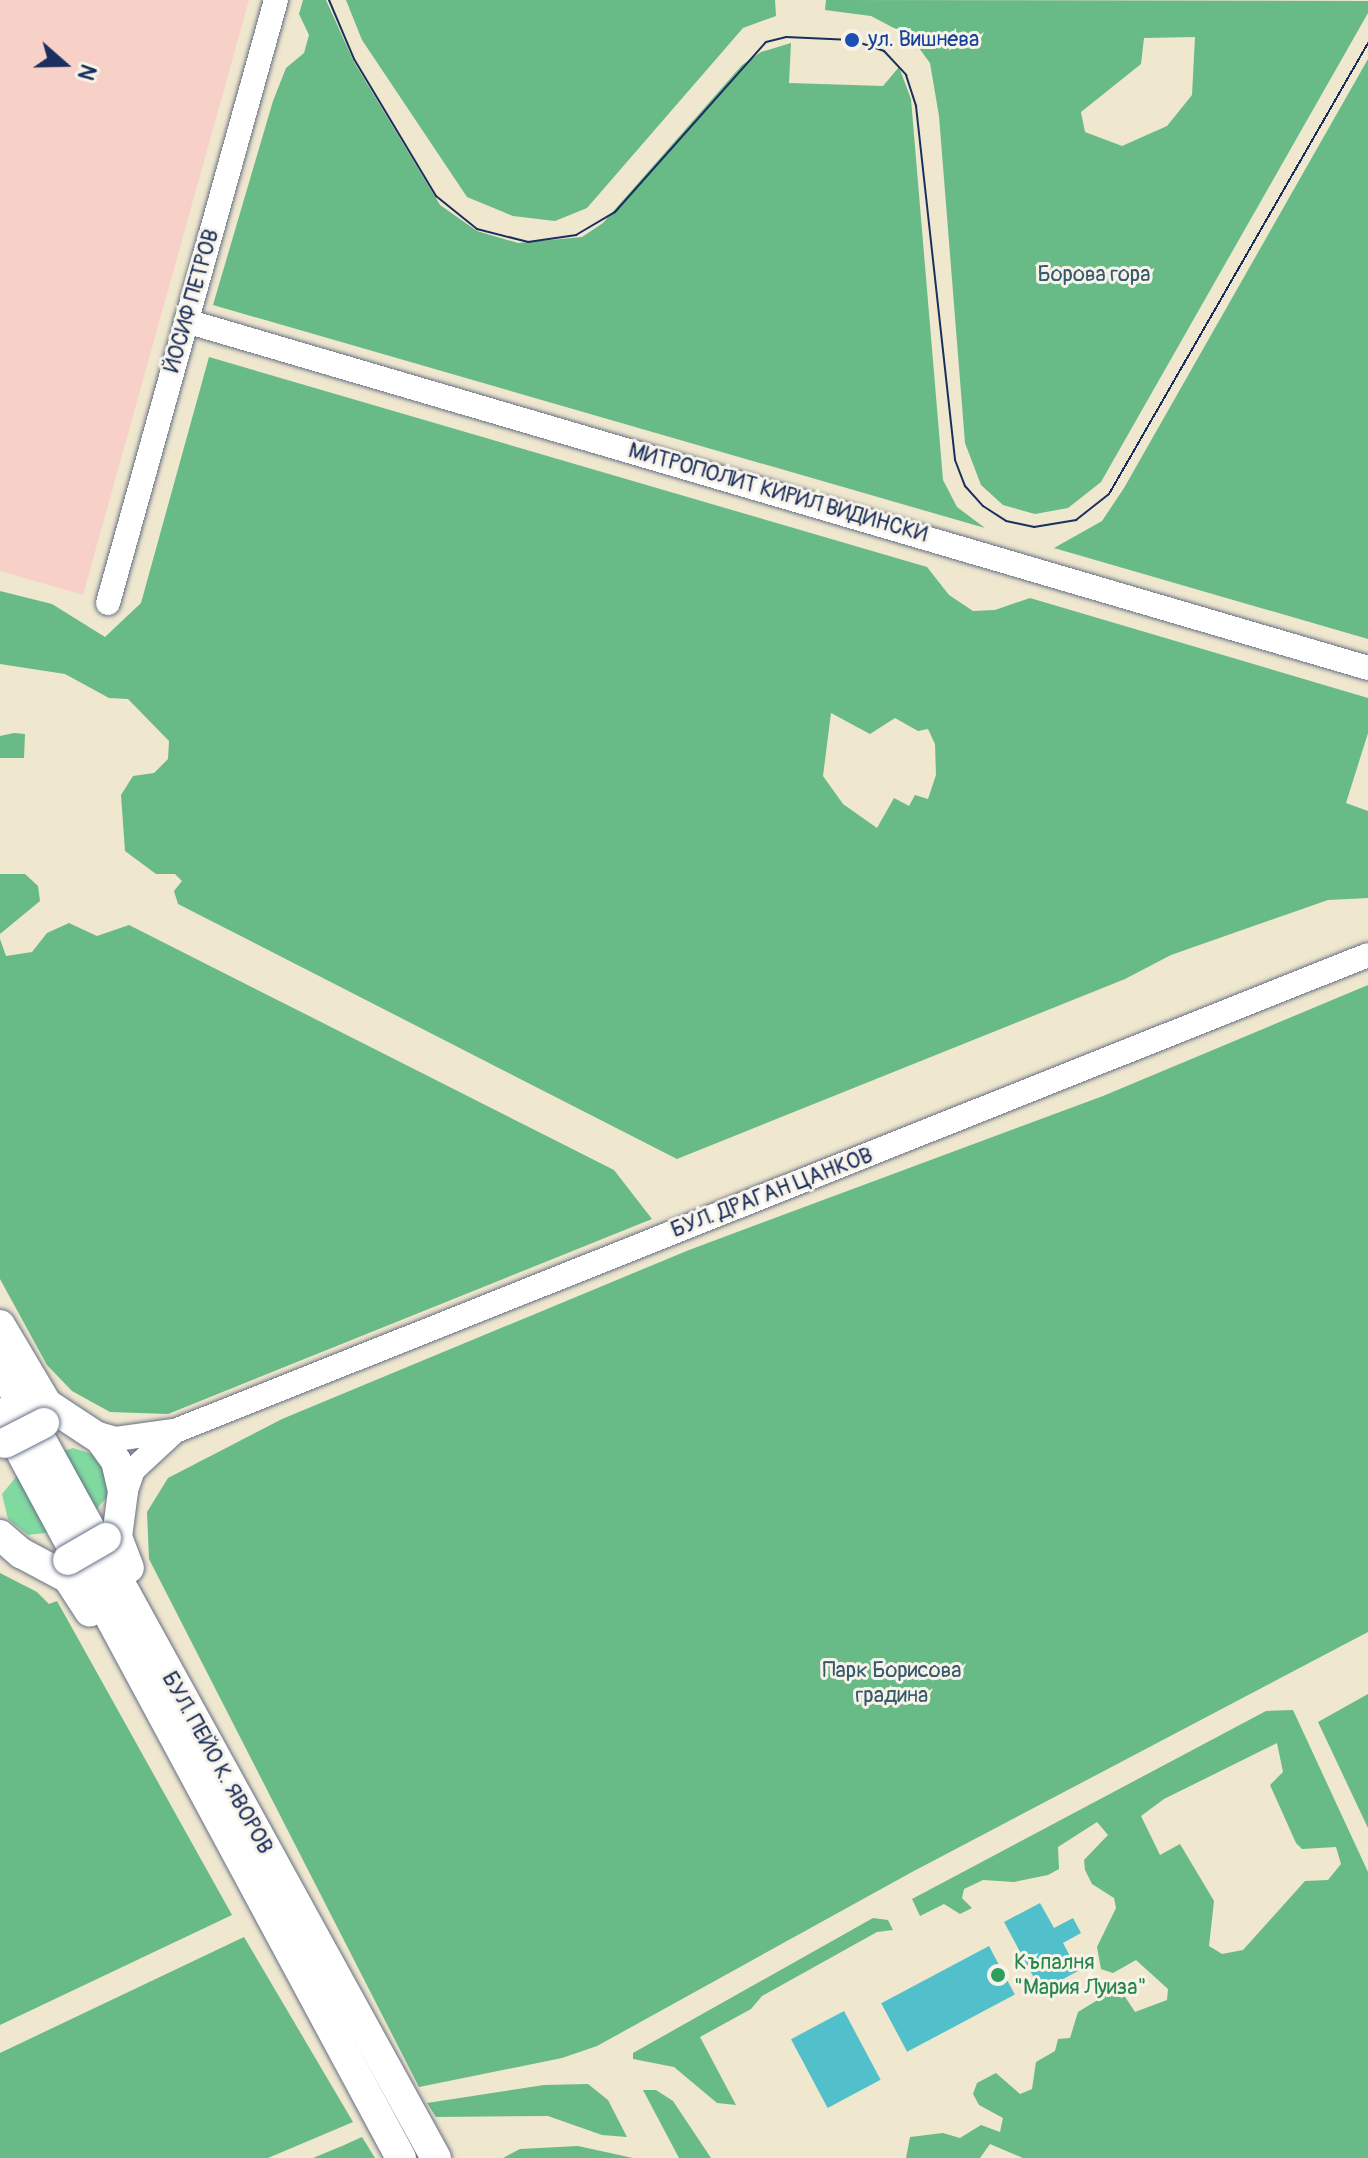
<!DOCTYPE html>
<html>
<head>
<meta charset="utf-8">
<style>
  body { margin:0 }
  #map { position:relative; width:1368px; height:2158px; overflow:hidden; background:#efe7ce; font-family:Pangolin,sans-serif }
  div>[style] { position:absolute }
  [style*='--x'] { left:calc(var(--x)*1px); top:calc(var(--y)*1px); width:calc(var(--w)*1px); rotate:calc(var(--a)*1deg) }
  .built>* { inset:0; background:#f7d1c8 }
  .green>* { inset:0; background:#80daa0 }
  .forest>* { inset:0; background:#68ba86 }
  .water>* { inset:0; background:#52c0ca; transform-origin:0 0 }
  .roads { filter:drop-shadow(0 0 2px #656f85) drop-shadow(0 0 2px #656f85) }
  .minor>* { height:24px; margin:-12px; padding:0 12px; transform-origin:12px; border-radius:12px; background:#fff }
  .major>* { height:30px; margin:-15px; padding:0 15px; transform-origin:15px; border-radius:15px; background:#fff }
  .tram>* { height:2px; margin:-1px; padding:0 1px; transform-origin:1px; border-radius:1px; background:#1b2f5e }
  .bridges { filter:drop-shadow(0 0 2px #656f85) drop-shadow(0 0 2px #656f85) }
  .major-bridge>* { height:30px; margin:-15px; padding:0 15px; transform-origin:15px; border-radius:15px; background:#fff }
  .dots>* { width:22px; height:22px; translate:-50% -50%; box-sizing:border-box; border:4px solid #f7f3e8; border-radius:50% }
  span { translate:-50% -50%; white-space:nowrap; text-align:center; line-height:1.15; -webkit-text-stroke:6px #f7f3e8; paint-order:stroke }
  .transit-label { font-size:22px; color:#164399 }
  .left { translate:0 -50%; text-align:left }
  .park-label { font-size:22px; color:#345a6e }
  .street-label { font-size:22px; color:#1b2f5e }
  .leisure-label { font-size:22px; color:#27864d }
  .north { position:absolute; left:24px; top:24px; width:80px; height:80px; -webkit-text-stroke:6px #f7f3e8; paint-order:stroke; rotate:110deg; font-size:22px; font-weight:700; line-height:32px; text-align:center; color:#1b2f5e }
  .north::after { content:''; display:block; margin:auto; width:28px; height:36px; background:#1b2f5e; clip-path:polygon(50% 0,100% 100%,50% 72%,0 100%) }
</style>
</head>
<body>
<div id="map">
  <div class="built">
    <div style="clip-path:polygon(0 0,249px 0,83px 595px,0 571px)"></div>
  </div>
  <div class="green">
    <div style="clip-path:polygon(73px 1448px,98px 1456px,113px 1490px,93px 1513px,60px 1452px)"></div>
    <div style="clip-path:polygon(21px 1471px,53px 1532px,28px 1535px,8px 1519px,2px 1494px)"></div>
  </div>
  <div class="forest">
    <div style="clip-path:polygon(303px 0,326px 0,354px 62px,440px 205px,477px 231px,518px 243px,582px 237px,603px 223px,742px 65px,761px 52px,791px 43px,789px 83px,883px 86px,899px 67px,911px 99px,943px 480px,957px 507px,985px 528px,213px 305px,273px 101px,286px 68px,304px 53px,309px 35px,299px 14px)"></div>
    <div style="clip-path:polygon(346px 0,775px 0,776px 16px,743px 28px,587px 208px,555px 221px,513px 216px,467px 197px,362px 40px)"></div>
    <div style="clip-path:polygon(evenodd,826px 0,1368px 1px,1368px 13px,1101px 482px,1068px 508px,1035px 514px,1003px 505px,981px 485px,965px 443px,939px 116px,930px 63px,911px 37px,871px 16px,825px 10px,826px 0,1195px 37px,1192px 95px,1167px 126px,1122px 146px,1085px 132px,1081px 112px,1141px 64px,1144px 38px,1195px 37px)"></div>
    <div style="clip-path:polygon(1368px 59px,1368px 639px,1054px 548px,1102px 521px,1124px 488px)"></div>
    <div style="clip-path:polygon(evenodd,209px 357px,927px 567px,949px 595px,973px 611px,995px 610px,1030px 598px,1368px 698px,1368px 733px,1346px 803px,1368px 811px,1368px 898px,1328px 900px,1171px 955px,1125px 979px,677px 1159px,178px 904px,174px 891px,182px 881px,175px 874px,156px 874px,125px 851px,121px 795px,133px 776px,154px 773px,168px 759px,169px 741px,128px 699px,109px 698px,65px 674px,0 664px,0 591px,52px 604px,105px 637px,141px 603px,209px 357px,831px 713px,870px 734px,895px 718px,918px 731px,928px 729px,935px 744px,936px 775px,928px 799px,915px 795px,909px 806px,894px 798px,877px 828px,843px 804px,823px 776px,831px 713px)"></div>
    <div style="clip-path:polygon(14px 733px,25px 734px,24px 758px,0 758px,0 736px)"></div>
    <div style="clip-path:polygon(0 874px,25px 874px,38px 886px,40px 901px,0 934px)"></div>
    <div style="clip-path:polygon(69px 923px,97px 936px,129px 925px,614px 1170px,652px 1219px,168px 1414px,110px 1412px,72px 1391px,47px 1365px,0 1279px,0 939px,6px 956px,32px 952px,47px 933px)"></div>
    <div style="clip-path:polygon(1368px 985px,1368px 1632px,912px 1872px,597px 2046px,562px 2058px,419px 2087px,149px 1559px,147px 1512px,168px 1478px,282px 1419px,689px 1250px,1103px 1096px)"></div>
    <div style="clip-path:polygon(0 1573px,37px 1592px,49px 1604px,57px 1601px,232px 1915px,0 2025px)"></div>
    <div style="clip-path:polygon(1368px 1694px,1368px 1828px,1318px 1722px)"></div>
    <div style="clip-path:polygon(evenodd,1293px 1710px,1368px 1872px,1368px 2158px,1023px 2158px,990px 2144px,980px 2158px,906px 2158px,910px 2137px,943px 2133px,960px 2138px,981px 2125px,1000px 2132px,1003px 2118px,979px 2105px,973px 2094px,977px 2083px,996px 2073px,1020px 2094px,1032px 2089px,1036px 2062px,1055px 2051px,1058px 2039px,1070px 2038px,1078px 2012px,1096px 2001px,1094px 1992px,1102px 1985px,1122px 1992px,1135px 2012px,1167px 2000px,1168px 1989px,1136px 1960px,1113px 1973px,1101px 1969px,1097px 1947px,1116px 1908px,1114px 1898px,1092px 1884px,1085px 1870px,1084px 1860px,1108px 1835px,1097px 1822px,1058px 1847px,1059px 1869px,1048px 1875px,1014px 1882px,983px 1880px,964px 1889px,962px 1898px,972px 1908px,960px 1914px,944px 1904px,920px 1916px,912px 1899px,1266px 1711px,1293px 1710px,1277px 1743px,1283px 1772px,1270px 1785px,1296px 1843px,1302px 1849px,1336px 1847px,1341px 1864px,1328px 1880px,1305px 1881px,1243px 1950px,1222px 1954px,1209px 1946px,1214px 1901px,1180px 1844px,1160px 1855px,1141px 1816px,1164px 1799px,1277px 1743px)"></div>
    <div style="clip-path:polygon(873px 1918px,888px 1920px,893px 1930px,877px 1932px,762px 1996px,751px 2009px,700px 2037px,736px 2105px,717px 2103px,674px 2067px,633px 2059px,633px 2053px)"></div>
    <div style="clip-path:polygon(244px 1937px,353px 2122px,268px 2158px,0 2158px,0 2053px)"></div>
    <div style="clip-path:polygon(588px 2084px,608px 2100px,627px 2137px,602px 2135px,548px 2116px,436px 2117px,427px 2103px,544px 2085px)"></div>
    <div style="clip-path:polygon(643px 2090px,656px 2090px,673px 2101px,711px 2158px,679px 2158px)"></div>
    <div style="clip-path:polygon(362px 2137px,375px 2158px,313px 2158px,342px 2146px)"></div>
    <div style="clip-path:polygon(578px 2146px,633px 2158px,503px 2158px,520px 2149px)"></div>
  </div>
  <div class="water">
    <div style="clip-path:polygon(1040px 1903px,1054px 1928px,1073px 1918px,1081px 1933px,1063px 1943px,1078px 1971px,1041px 1991px,1004px 1922px)"></div>
    <div style="left:989px;top:1946px;width:55px;height:122px;rotate:62deg"></div>
    <div style="left:844px;top:2011px;width:78px;height:60px;rotate:62deg"></div>
  </div>
  <div class="roads">
    <div class="minor">
      <div style="--x:186;--y:321;--w:1232;--a:16.36"></div>
      <div style="--x:108;--y:603;--w:626;--a:-74.43"></div>
      <div style="--x:88;--y:1431;--w:29;--a:16"></div>
      <div style="--x:116;--y:1439;--w:58;--a:-8"></div>
      <div style="--x:123;--y:1499;--w:31;--a:-71"></div>
      <div style="--x:133;--y:1470;--w:57;--a:-42.9"></div>
      <div style="--x:175;--y:1431;--w:1284;--a:-21.75"></div>
    </div>
    <div class="major">
      <div style="--x:0;--y:1325;--w:92;--a:59.3"></div>
      <div style="--x:47;--y:1404;--w:64;--a:33.4"></div>
      <div style="--x:100;--y:1439;--w:27;--a:54"></div>
      <div style="--x:116;--y:1461;--w:31;--a:77"></div>
      <div style="--x:123;--y:1491;--w:46;--a:97.4"></div>
      <div style="--x:117;--y:1537;--w:33;--a:69"></div>
      <div style="--x:0;--y:1365;--w:905;--a:61.2"></div>
      <div style="--x:0;--y:1413;--w:846;--a:61.71"></div>
      <div style="--x:0;--y:1535;--w:28;--a:41"></div>
      <div style="--x:21;--y:1553;--w:53;--a:28"></div>
      <div style="--x:68;--y:1578;--w:40;--a:57.1"></div>
    </div>
  </div>
  <div class="tram">
    <div style="--x:329;--y:0;--w:64;--a:67"></div>
    <div style="--x:354;--y:59;--w:160;--a:59.1"></div>
    <div style="--x:436;--y:196;--w:53;--a:38.8"></div>
    <div style="--x:477;--y:229;--w:53;--a:14.3"></div>
    <div style="--x:528;--y:242;--w:49;--a:-8.3"></div>
    <div style="--x:576;--y:235;--w:45;--a:-30.5"></div>
    <div style="--x:615;--y:212;--w:227;--a:-48.4"></div>
    <div style="--x:766;--y:42;--w:21;--a:-14"></div>
    <div style="--x:786;--y:37;--w:66;--a:2.6"></div>
    <div style="--x:852;--y:40;--w:34;--a:19"></div>
    <div style="--x:884;--y:51;--w:33;--a:47"></div>
    <div style="--x:906;--y:75;--w:33;--a:72"></div>
    <div style="--x:916;--y:106;--w:356;--a:83.7"></div>
    <div style="--x:955;--y:460;--w:28;--a:69"></div>
    <div style="--x:965;--y:486;--w:27;--a:48"></div>
    <div style="--x:983;--y:506;--w:27;--a:33"></div>
    <div style="--x:1006;--y:521;--w:29;--a:12"></div>
    <div style="--x:1034;--y:527;--w:43;--a:-9.5"></div>
    <div style="--x:1076;--y:520;--w:42;--a:-38.2"></div>
    <div style="--x:1109;--y:494;--w:520;--a:-60.13"></div>
  </div>
  <div class="bridges">
    <div class="major-bridge">
      <div style="--x:5;--y:1443;--w:44;--a:-27.1"></div>
      <div style="--x:68;--y:1560;--w:44;--a:-30.1"></div>
    </div>
  </div>
  <div class="dots">
    <div style="left:852px;top:40px;background:#1a4fb4"></div>
    <div style="left:998px;top:1975px;background:#2e9e5b"></div>
  </div>
  <div class="transit-label">
    <span class="left" style="left:868px;top:40px">ул. Вишнева</span>
  </div>
  <div class="park-label">
    <span style="left:1094px;top:275px">Борова гора</span>
    <span style="left:892px;top:1683px">Парк Борисова<br>градина</span>
  </div>
  <div class="street-label">
    <span style="left:192px;top:301px;rotate:-74deg">ЙОСИФ ПЕТРОВ</span>
    <span style="left:778px;top:493px;rotate:16deg">МИТРОПОЛИТ КИРИЛ ВИДИНСКИ</span>
    <span style="left:772px;top:1193px;rotate:-21deg">БУЛ. ДРАГАН ЦАНКОВ</span>
    <span style="left:217px;top:1763px;rotate:61deg">БУЛ. ПЕЙО К. ЯВОРОВ</span>
  </div>
  <div class="leisure-label">
    <span class="left" style="left:1014px;top:1975px">Къпалня<br>"Мария Луиза"</span>
  </div>
  <div class="north">N</div>
</div>
</body>
</html>
